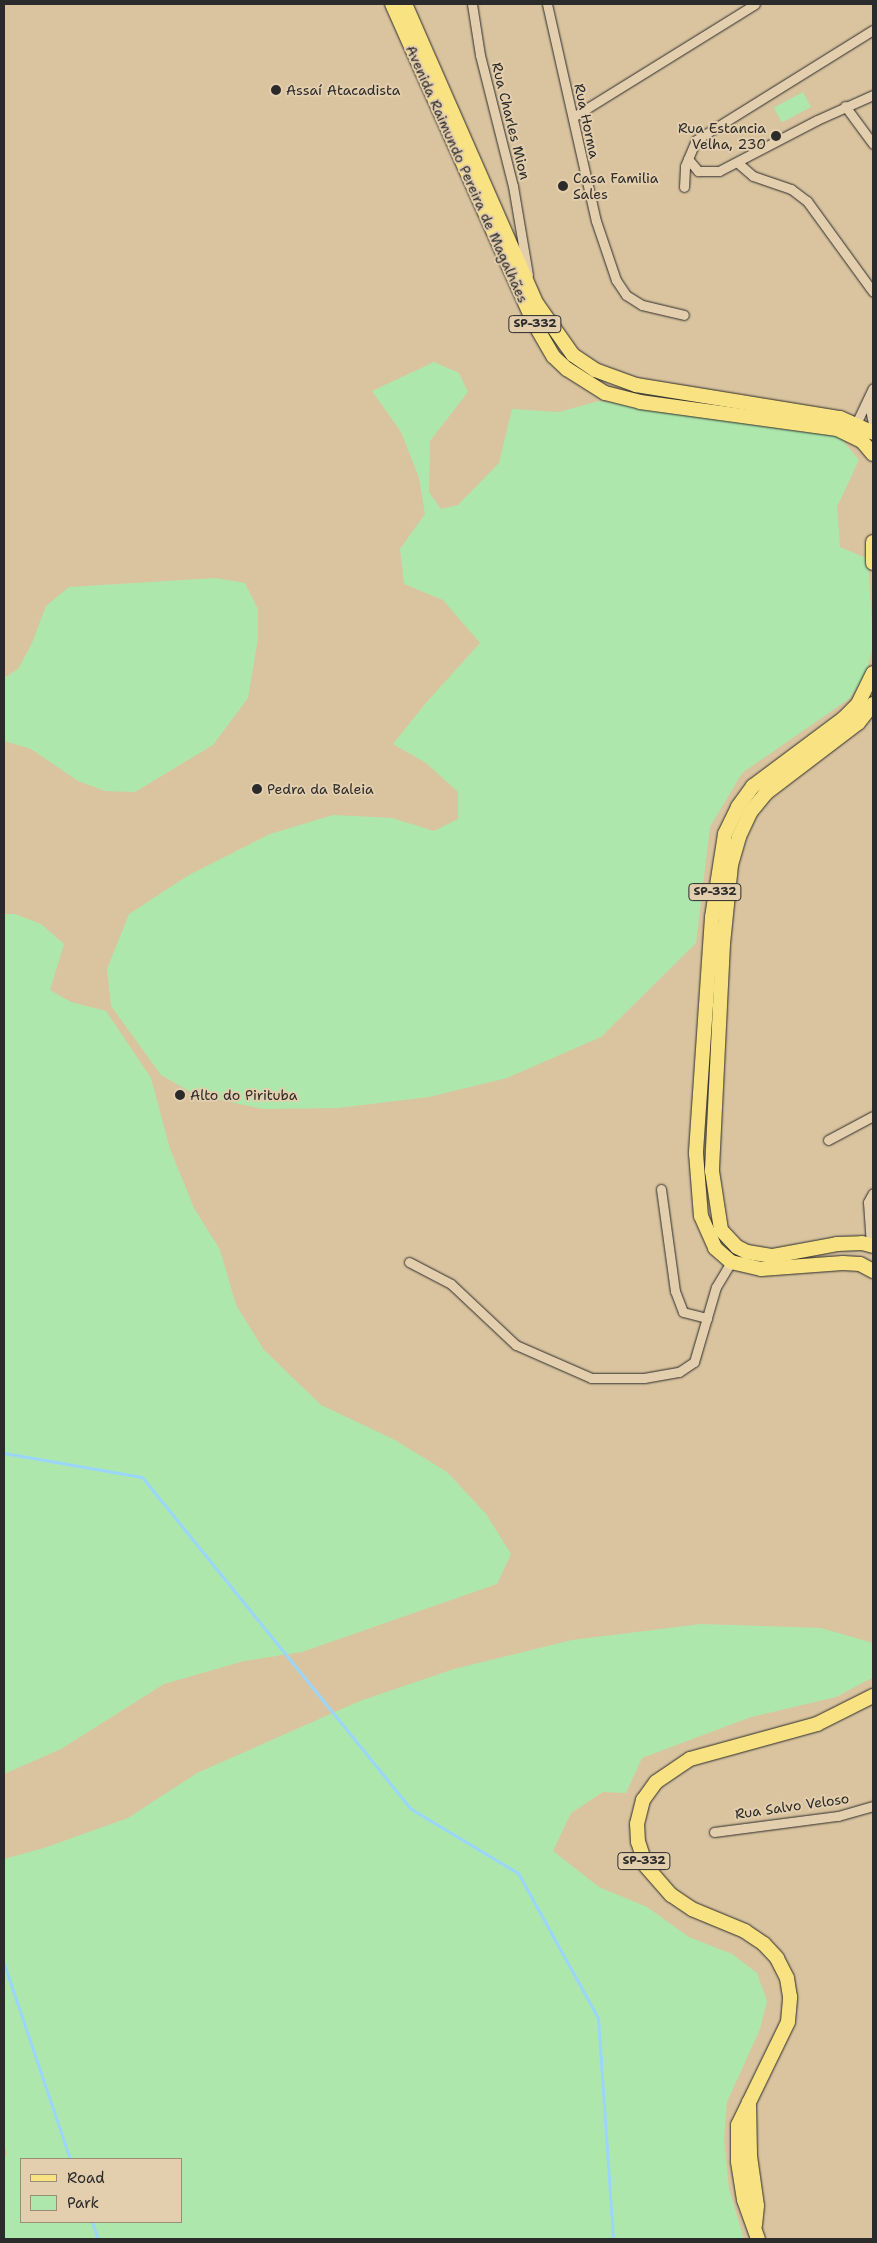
<!DOCTYPE html>
<html>
<head>
<meta charset="utf-8">
<style>
  body { margin:0 }
  #map { position:relative; width:877px; height:2243px; overflow:hidden; background:#dac49f; font-family:"Shantell Sans",sans-serif }
  div>[style] { position:absolute }
  [style*='--x'] { left:calc(var(--x)*1px); top:calc(var(--y)*1px); width:calc(var(--w)*1px); rotate:calc(var(--a)*1deg) }
  .green>* { inset:0; background:#aee7ac; transform-origin:0 0 }
  .stream>* { height:3px; margin:-1.5px; padding:0 1.5px; transform-origin:1.5px; border-radius:1.5px; background:#9ad6fb }
  .roads { filter:drop-shadow(0 0 1px #2b2b2b) drop-shadow(0 0 1px #2b2b2b) }
  .street>* { height:9px; margin:-4.5px; padding:0 4.5px; transform-origin:4.5px; border-radius:4.5px; background:#e3cead }
  .primary>* { height:14px; margin:-7px; padding:0 7px; transform-origin:7px; border-radius:7px; background:#f8e281 }
  .dots>* { width:14px; height:14px; translate:-50% -50%; box-sizing:border-box; border:2px solid #e3cead; border-radius:50% }
  span { translate:-50% -50%; white-space:nowrap; text-align:center; line-height:1.15; -webkit-text-stroke:4px #e3cead; paint-order:stroke }
  .shield-label span { padding:1px 4px; background:#e3cead; border:1px solid; border-radius:4px; -webkit-text-stroke-width:0 }
  .shield-label { font-size:12px; color:#2b2b2b; font-weight:700 }
  .poi-label { font-size:14px; color:#2b2b2b }
  .left { translate:0 -50%; text-align:left }
  .right { translate:-100% -50%; text-align:right }
  .street-label { font-size:14px; color:#2b2b2b }
  .frame { position:absolute; inset:0; border:5px solid #2b2b2b; pointer-events:none }
  .legend { position:absolute; left:20px; top:2158px; width:162px; height:65px; box-sizing:border-box; background:#e3cead; border:1px solid #998d79; margin:0; padding:6px 9px; list-style:none; font-size:15px; color:#2b2b2b }
  .legend li { display:flex; align-items:center; gap:10px; height:25px }
  .legend b { width:25px; border:1px solid #998d79 }
</style>
</head>
<body>
<div id="map">
  <div class="green">
    <div style="left:803px;top:92px;width:17px;height:33px;rotate:62deg"></div>
    <div style="clip-path:polygon(434px 362px,459px 373px,468px 392px,430px 441px,429px 492px,441px 509px,458px 505px,499px 463px,512px 409px,559px 412px,599px 401px,838px 435px,859px 460px,837px 507px,840px 547px,868px 559px,873px 644px,866px 675px,849px 699px,742px 773px,710px 827px,696px 943px,601px 1037px,507px 1078px,429px 1097px,338px 1108px,263px 1109px,194px 1094px,161px 1075px,111px 1006px,107px 969px,129px 914px,189px 875px,270px 834px,333px 815px,392px 818px,434px 831px,458px 819px,458px 792px,426px 763px,393px 744px,425px 704px,480px 643px,443px 600px,404px 584px,400px 549px,425px 514px,419px 478px,401px 432px,372px 391px)"></div>
    <div style="clip-path:polygon(215px 578px,245px 583px,258px 609px,258px 639px,248px 698px,213px 745px,135px 792px,105px 791px,78px 781px,31px 749px,4px 741px,4px 678px,18px 669px,32px 643px,46px 606px,69px 587px)"></div>
    <div style="clip-path:polygon(4px 914px,15px 914px,41px 924px,64px 944px,50px 990px,71px 1002px,106px 1011px,151px 1078px,170px 1149px,194px 1208px,220px 1250px,236px 1305px,264px 1350px,321px 1405px,393px 1439px,447px 1472px,486px 1514px,511px 1554px,497px 1584px,302px 1652px,244px 1661px,164px 1684px,61px 1749px,4px 1774px)"></div>
    <div style="clip-path:polygon(evenodd,701px 1624px,821px 1628px,873px 1643px,872px 1678px,836px 1697px,751px 1717px,642px 1758px,626px 1793px,603px 1792px,571px 1813px,553px 1851px,599px 1887px,647px 1907px,689px 1937px,732px 1954px,757px 1973px,767px 2001px,760px 2029px,727px 2102px,724px 2140px,729px 2189px,744px 2239px,4px 2239px,4px 2158px,7px 2154px,4px 2145px,4px 1859px,44px 1848px,128px 1818px,197px 1773px,360px 1701px,454px 1669px,572px 1640px,701px 1624px,181px 2159px,181px 2222px,21px 2222px,21px 2159px,181px 2159px)"></div>
  </div>
  <div class="stream">
    <div style="--x:4;--y:1453;--w:140;--a:9.9"></div>
    <div style="--x:142;--y:1477;--w:427;--a:51"></div>
    <div style="--x:411;--y:1809;--w:125;--a:30.9"></div>
    <div style="--x:518;--y:1873;--w:166;--a:61.1"></div>
    <div style="--x:598;--y:2018;--w:222;--a:86.1"></div>
    <div style="--x:4;--y:1964;--w:206;--a:71.3"></div>
    <div style="--x:92;--y:2222;--w:18;--a:71"></div>
  </div>
  <div class="roads">
    <div class="street">
      <div style="--x:472;--y:4;--w:52;--a:81.1"></div>
      <div style="--x:480;--y:55;--w:135;--a:75.9"></div>
      <div style="--x:513;--y:186;--w:90;--a:80.4"></div>
      <div style="--x:547;--y:4;--w:222;--a:77.3"></div>
      <div style="--x:596;--y:221;--w:62;--a:71.3"></div>
      <div style="--x:616;--y:280;--w:18;--a:56"></div>
      <div style="--x:626;--y:295;--w:19;--a:32"></div>
      <div style="--x:642;--y:305;--w:43;--a:13.4"></div>
      <div style="--x:845;--y:106;--w:47;--a:53.6"></div>
      <div style="--x:573;--y:117;--w:214;--a:-31.8"></div>
      <div style="--x:688;--y:159;--w:16;--a:50"></div>
      <div style="--x:698;--y:171;--w:21;--a:0"></div>
      <div style="--x:719;--y:171;--w:110;--a:-27.5"></div>
      <div style="--x:817;--y:120;--w:61;--a:-24.1"></div>
      <div style="--x:738;--y:163;--w:20;--a:41"></div>
      <div style="--x:753;--y:176;--w:40;--a:18.9"></div>
      <div style="--x:791;--y:189;--w:20;--a:37"></div>
      <div style="--x:807;--y:201;--w:112;--a:54"></div>
      <div style="--x:684;--y:187;--w:21;--a:-87"></div>
      <div style="--x:685;--y:166;--w:28;--a:-67"></div>
      <div style="--x:696;--y:140;--w:208;--a:-31.9"></div>
      <div style="--x:868;--y:400;--w:25;--a:78"></div>
      <div style="--x:854;--y:428;--w:44;--a:-64.6"></div>
      <div style="--x:828;--y:1140;--w:51;--a:-28.1"></div>
      <div style="--x:661;--y:1189;--w:103;--a:82.2"></div>
      <div style="--x:675;--y:1291;--w:22;--a:69"></div>
      <div style="--x:683;--y:1312;--w:25;--a:14"></div>
      <div style="--x:871;--y:1245;--w:43;--a:-94"></div>
      <div style="--x:868;--y:1202;--w:10;--a:-61"></div>
      <div style="--x:409;--y:1262;--w:47;--a:27.6"></div>
      <div style="--x:451;--y:1284;--w:89;--a:43.2"></div>
      <div style="--x:516;--y:1345;--w:82;--a:23.7"></div>
      <div style="--x:591;--y:1378;--w:53;--a:0"></div>
      <div style="--x:644;--y:1378;--w:36;--a:-10"></div>
      <div style="--x:679;--y:1372;--w:18;--a:-34"></div>
      <div style="--x:694;--y:1362;--w:78;--a:-73.7"></div>
      <div style="--x:716;--y:1287;--w:29;--a:-59"></div>
      <div style="--x:714;--y:1832;--w:125;--a:-7.4"></div>
      <div style="--x:838;--y:1816;--w:36;--a:-16"></div>
    </div>
    <div class="primary">
      <div style="--x:392;--y:4;--w:349;--a:66"></div>
      <div style="--x:534;--y:323;--w:39;--a:60"></div>
      <div style="--x:554;--y:357;--w:18;--a:43"></div>
      <div style="--x:567;--y:369;--w:45;--a:32.3"></div>
      <div style="--x:605;--y:393;--w:36;--a:14"></div>
      <div style="--x:640;--y:402;--w:199;--a:7.8"></div>
      <div style="--x:837;--y:429;--w:28;--a:26"></div>
      <div style="--x:862;--y:441;--w:17;--a:50"></div>
      <div style="--x:405;--y:4;--w:328;--a:66.3"></div>
      <div style="--x:537;--y:304;--w:62;--a:54.8"></div>
      <div style="--x:573;--y:355;--w:27;--a:34"></div>
      <div style="--x:595;--y:370;--w:44;--a:20.1"></div>
      <div style="--x:636;--y:385;--w:207;--a:9.2"></div>
      <div style="--x:840;--y:418;--w:36;--a:24"></div>
      <div style="--x:873;--y:542;--w:21;--a:90"></div>
      <div style="--x:873;--y:673;--w:34;--a:116"></div>
      <div style="--x:858;--y:704;--w:20;--a:135"></div>
      <div style="--x:844;--y:718;--w:114;--a:143.2"></div>
      <div style="--x:753;--y:786;--w:26;--a:126"></div>
      <div style="--x:738;--y:807;--w:30;--a:116"></div>
      <div style="--x:725;--y:834;--w:84;--a:98.9"></div>
      <div style="--x:712;--y:917;--w:237;--a:93.9"></div>
      <div style="--x:696;--y:1153;--w:63;--a:85.5"></div>
      <div style="--x:701;--y:1216;--w:35;--a:66"></div>
      <div style="--x:715;--y:1248;--w:21;--a:41"></div>
      <div style="--x:731;--y:1262;--w:31;--a:13"></div>
      <div style="--x:761;--y:1269;--w:82;--a:-4.2"></div>
      <div style="--x:843;--y:1263;--w:17;--a:3"></div>
      <div style="--x:860;--y:1264;--w:15;--a:28"></div>
      <div style="--x:873;--y:704;--w:24;--a:128"></div>
      <div style="--x:858;--y:723;--w:116;--a:142.7"></div>
      <div style="--x:766;--y:793;--w:26;--a:129"></div>
      <div style="--x:750;--y:813;--w:26;--a:115"></div>
      <div style="--x:739;--y:837;--w:29;--a:106"></div>
      <div style="--x:731;--y:865;--w:79;--a:95.8"></div>
      <div style="--x:723;--y:944;--w:227;--a:92.8"></div>
      <div style="--x:712;--y:1171;--w:60;--a:81.3"></div>
      <div style="--x:721;--y:1230;--w:23;--a:47"></div>
      <div style="--x:737;--y:1247;--w:11;--a:27"></div>
      <div style="--x:747;--y:1252;--w:26;--a:9"></div>
      <div style="--x:773;--y:1256;--w:65;--a:-10.6"></div>
      <div style="--x:837;--y:1244;--w:25;--a:-2"></div>
      <div style="--x:862;--y:1243;--w:11;--a:15"></div>
      <div style="--x:749;--y:2102;--w:54;--a:88.9"></div>
      <div style="--x:750;--y:2156;--w:50;--a:82"></div>
      <div style="--x:757;--y:2206;--w:19;--a:96"></div>
      <div style="--x:758;--y:2239;--w:41;--a:-109.7"></div>
      <div style="--x:744;--y:2200;--w:39;--a:-99"></div>
      <div style="--x:738;--y:2161;--w:36;--a:-90"></div>
      <div style="--x:738;--y:2125;--w:114;--a:-64.1"></div>
      <div style="--x:788;--y:2022;--w:25;--a:-85"></div>
      <div style="--x:790;--y:1997;--w:19;--a:-99"></div>
      <div style="--x:787;--y:1978;--w:22;--a:-117"></div>
      <div style="--x:777;--y:1958;--w:19;--a:-133"></div>
      <div style="--x:764;--y:1944;--w:23;--a:-146"></div>
      <div style="--x:745;--y:1931;--w:57;--a:-157.5"></div>
      <div style="--x:692;--y:1909;--w:25;--a:-146"></div>
      <div style="--x:671;--y:1895;--w:38;--a:-131"></div>
      <div style="--x:646;--y:1866;--w:25;--a:-108"></div>
      <div style="--x:638;--y:1842;--w:18;--a:-93"></div>
      <div style="--x:637;--y:1824;--w:25;--a:-76"></div>
      <div style="--x:643;--y:1800;--w:22;--a:-54"></div>
      <div style="--x:656;--y:1782;--w:41;--a:-34.1"></div>
      <div style="--x:690;--y:1759;--w:132;--a:-15.4"></div>
      <div style="--x:817;--y:1724;--w:63;--a:-26.6"></div>
    </div>
  </div>
  <div class="dots">
    <div style="left:276px;top:90px;background:#2b2b2b"></div>
    <div style="left:776px;top:136px;background:#2b2b2b"></div>
    <div style="left:563px;top:186px;background:#2b2b2b"></div>
    <div style="left:257px;top:789px;background:#2b2b2b"></div>
    <div style="left:180px;top:1095px;background:#2b2b2b"></div>
  </div>
  <div class="shield-label">
    <span style="left:535px;top:324px">SP-332</span>
    <span style="left:715px;top:892px">SP-332</span>
    <span style="left:644px;top:1861px">SP-332</span>
  </div>
  <div class="poi-label">
    <span class="left" style="left:286px;top:90px">Assaí Atacadista</span>
    <span class="right" style="left:766px;top:136px">Rua Estancia<br>Velha, 230</span>
    <span class="left" style="left:573px;top:186px">Casa Familia<br>Sales</span>
    <span class="left" style="left:267px;top:789px">Pedra da Baleia</span>
    <span class="left" style="left:190px;top:1095px">Alto do Pirituba</span>
  </div>
  <div class="street-label">
    <span style="left:511px;top:121px;rotate:76deg">Rua Charles Mion</span>
    <span style="left:587px;top:121px;rotate:78deg">Rua Horma</span>
    <span style="left:467px;top:174px;rotate:66deg">Avenida Raimundo Pereira de Magalhães</span>
    <span style="left:792px;top:1806px;rotate:-8deg">Rua Salvo Veloso</span>
  </div>
  <div class="frame"></div>
  <ul class="legend">
  <li><b style="height:6px;background:#f8e281"></b>Road</li>
  <li><b style="height:14px;background:#aee7ac"></b>Park</li>
  </ul>
</div>
</body>
</html>
